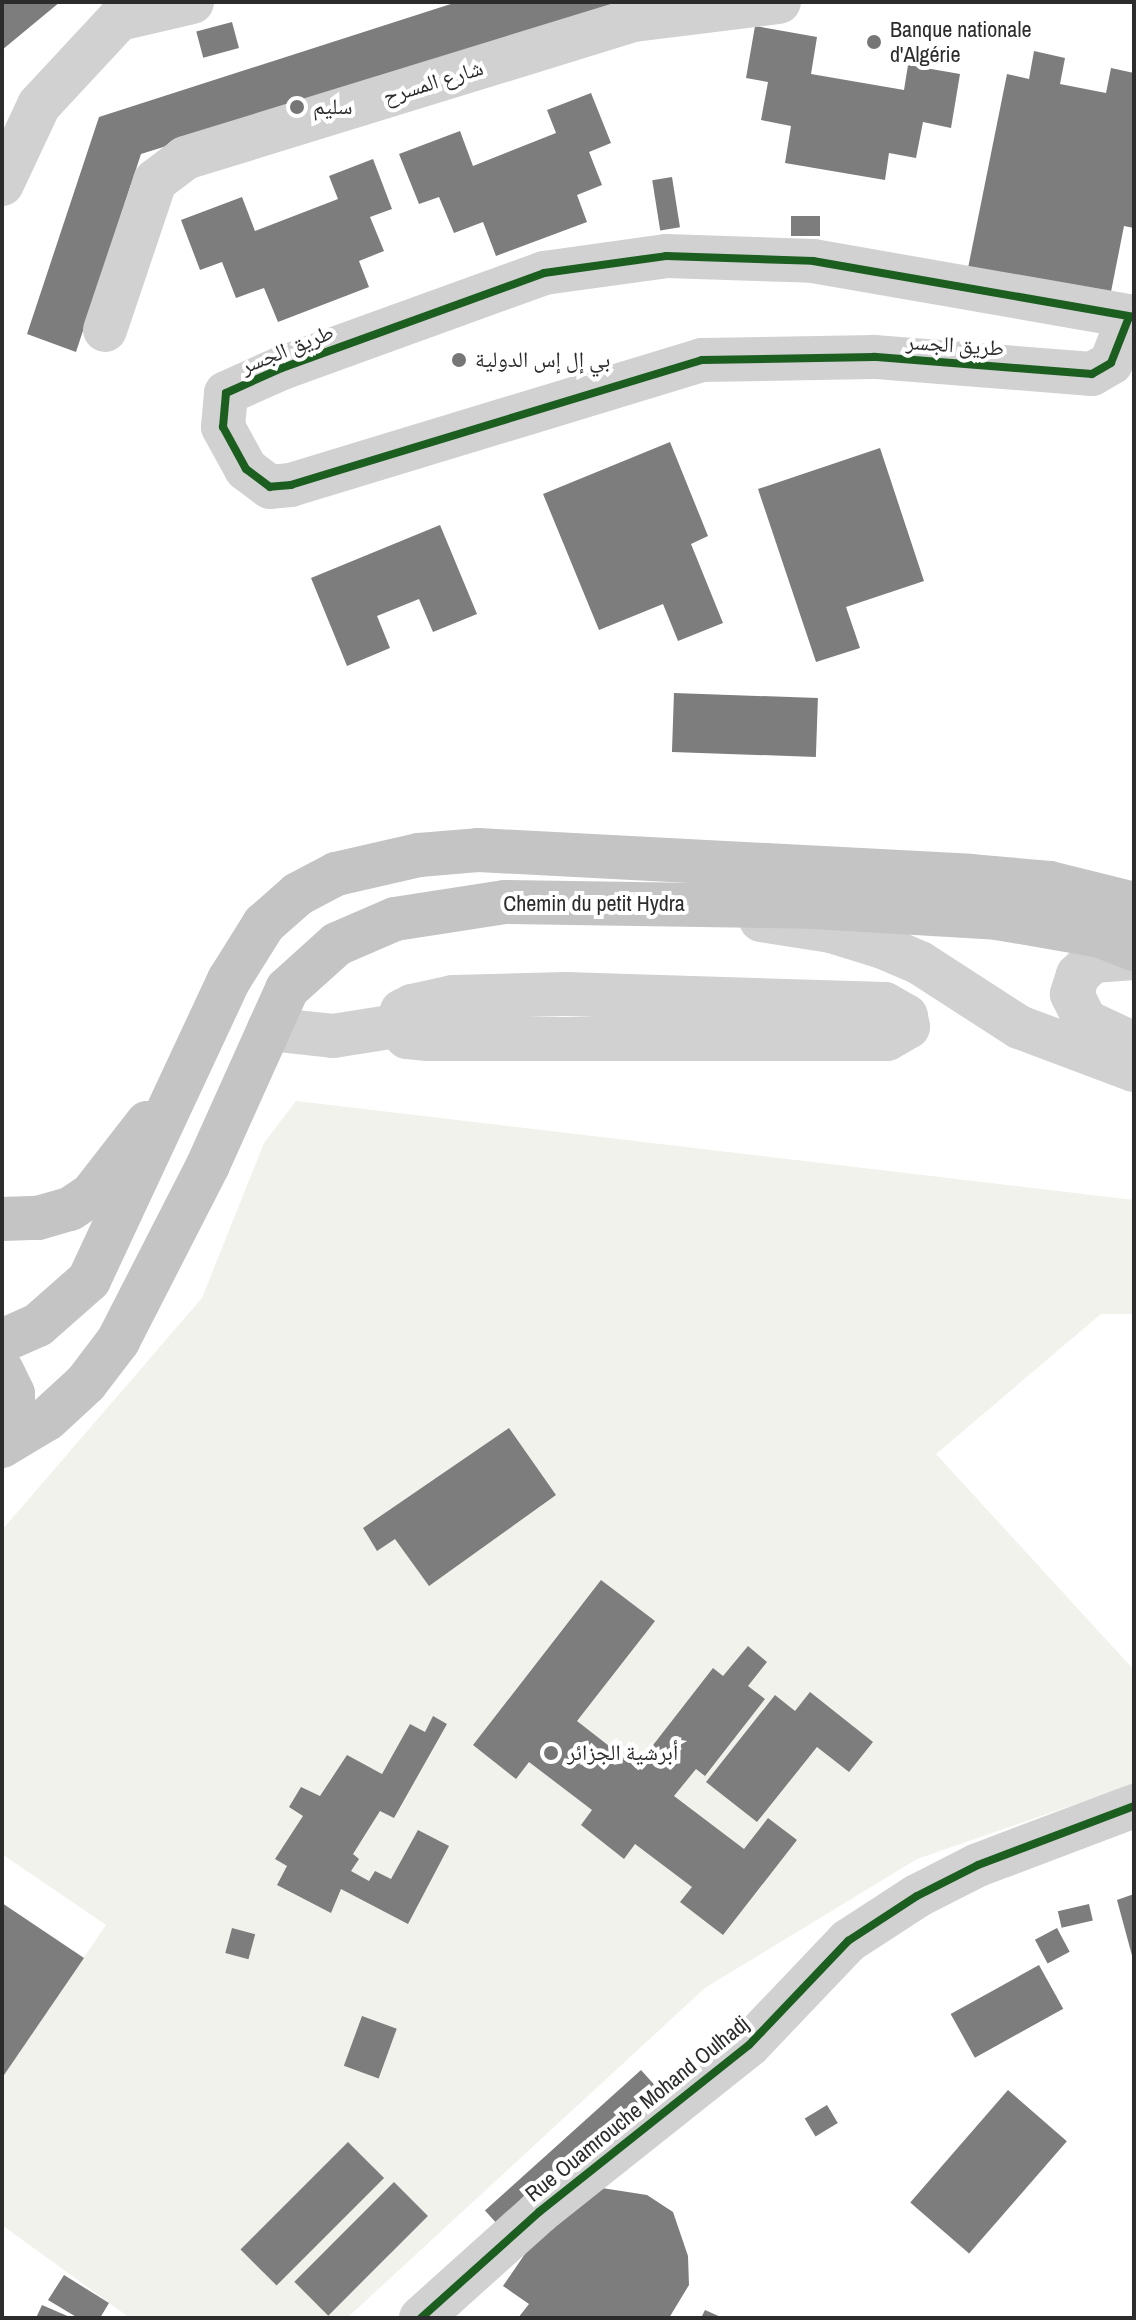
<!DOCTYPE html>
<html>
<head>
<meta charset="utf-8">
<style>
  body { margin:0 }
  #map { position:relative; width:1136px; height:2320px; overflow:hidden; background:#fff; font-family:"Archivo Narrow","Noto Naskh Arabic",sans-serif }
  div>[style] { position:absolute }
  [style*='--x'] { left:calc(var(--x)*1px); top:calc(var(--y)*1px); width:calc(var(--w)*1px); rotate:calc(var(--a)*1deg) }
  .green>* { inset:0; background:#f1f2eb }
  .building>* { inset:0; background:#7d7d7d; transform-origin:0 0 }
  .minor>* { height:44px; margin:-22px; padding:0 22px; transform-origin:22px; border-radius:22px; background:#d1d1d1 }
  .major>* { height:44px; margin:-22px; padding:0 22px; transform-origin:22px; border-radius:22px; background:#c4c4c4 }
  .cycleway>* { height:8px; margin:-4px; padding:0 4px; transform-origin:4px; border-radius:4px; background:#1b5e20 }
  .dots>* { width:22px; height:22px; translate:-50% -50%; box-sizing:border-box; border:4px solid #fff; border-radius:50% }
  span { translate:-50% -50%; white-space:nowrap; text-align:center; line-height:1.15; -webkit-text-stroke:8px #fff; paint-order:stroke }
  .poi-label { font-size:22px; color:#2c2c2c }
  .left { translate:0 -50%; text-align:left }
  .street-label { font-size:22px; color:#2c2c2c }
  .frame { position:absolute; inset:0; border:4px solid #2c2c2c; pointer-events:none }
</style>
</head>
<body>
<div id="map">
  <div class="green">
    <div style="clip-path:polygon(296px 1101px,1134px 1200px,1134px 1314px,1101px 1314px,936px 1454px,1134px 1670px,1134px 1784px,917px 1859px,705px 1988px,347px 2318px,130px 2318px,2px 2225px,2px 2078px,106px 1925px,2px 1854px,2px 1530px,202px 1298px,264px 1143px)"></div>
  </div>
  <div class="building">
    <div style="clip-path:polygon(2px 2px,60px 2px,2px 50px)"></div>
    <div style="clip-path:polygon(457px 2px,622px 3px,141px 154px,76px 352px,27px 334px,99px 117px)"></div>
    <div style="left:232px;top:22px;width:27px;height:37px;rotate:75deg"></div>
    <div style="clip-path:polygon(755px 26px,817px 37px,811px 74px,904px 90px,908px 65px,960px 74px,951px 128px,923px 122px,916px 158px,889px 153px,885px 180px,785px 163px,791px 126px,761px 120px,768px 82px,746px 78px)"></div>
    <div style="clip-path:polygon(1034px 51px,1065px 58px,1060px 84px,1106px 93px,1111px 68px,1134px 73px,1134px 228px,1124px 226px,1110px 297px,968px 268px,1007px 74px,1029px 79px)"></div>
    <div style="clip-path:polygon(591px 93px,611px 143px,589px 152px,602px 185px,577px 195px,587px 222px,496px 256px,483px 222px,454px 233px,439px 197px,419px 204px,399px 154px,460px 131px,473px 166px,556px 133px,547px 110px)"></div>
    <div style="clip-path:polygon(373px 159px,392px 209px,370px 217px,384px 251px,359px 261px,369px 287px,278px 322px,264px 288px,236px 298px,222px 262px,200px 270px,181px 220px,242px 197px,255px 231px,338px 199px,329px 176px)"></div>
    <div style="left:672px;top:177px;width:51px;height:20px;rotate:81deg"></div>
    <div style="left:791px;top:216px;width:29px;height:20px"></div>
    <div style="clip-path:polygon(670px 442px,708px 536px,691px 544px,723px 623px,678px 641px,663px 604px,599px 630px,543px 494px)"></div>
    <div style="clip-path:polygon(880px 448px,924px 581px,846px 607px,860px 648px,816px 662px,758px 489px)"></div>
    <div style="clip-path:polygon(440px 525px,477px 614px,433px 632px,419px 599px,377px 616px,390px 648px,347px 666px,311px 578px)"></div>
    <div style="left:674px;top:693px;width:144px;height:59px;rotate:2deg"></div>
    <div style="clip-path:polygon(509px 1428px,556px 1495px,429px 1586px,395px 1539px,377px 1551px,363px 1528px)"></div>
    <div style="clip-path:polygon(601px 1580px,655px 1621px,577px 1721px,636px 1767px,713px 1668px,723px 1676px,748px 1646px,767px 1662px,748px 1686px,765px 1699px,705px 1776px,696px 1769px,674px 1796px,744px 1849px,768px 1818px,797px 1840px,723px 1935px,680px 1902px,692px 1887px,635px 1844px,624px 1859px,581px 1825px,592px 1810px,529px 1762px,516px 1779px,473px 1745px)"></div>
    <div style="clip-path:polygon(810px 1692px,873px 1742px,849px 1772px,817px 1747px,757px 1822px,706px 1782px,775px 1695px,795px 1711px)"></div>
    <div style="clip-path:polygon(433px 1716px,447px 1724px,394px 1818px,380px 1811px,353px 1854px,359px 1859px,351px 1871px,369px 1881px,375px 1871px,391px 1879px,418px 1830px,449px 1846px,408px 1924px,341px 1889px,331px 1913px,277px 1885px,287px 1866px,275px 1859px,303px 1816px,289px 1807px,301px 1787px,320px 1796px,347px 1755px,382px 1774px,410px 1724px,425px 1732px)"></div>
    <div style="clip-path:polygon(1134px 1894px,1134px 1963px,1117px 1900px)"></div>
    <div style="clip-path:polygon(2px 1903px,84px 1958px,2px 2078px)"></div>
    <div style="left:1089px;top:1904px;width:17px;height:32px;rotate:77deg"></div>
    <div style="left:232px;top:1928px;width:24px;height:26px;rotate:15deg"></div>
    <div style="left:1057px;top:1928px;width:27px;height:25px;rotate:62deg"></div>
    <div style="left:1039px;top:1965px;width:50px;height:101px;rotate:61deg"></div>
    <div style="left:362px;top:2016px;width:37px;height:53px;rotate:20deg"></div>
    <div style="left:641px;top:2070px;width:43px;height:210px;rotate:48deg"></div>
    <div style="left:1008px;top:2090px;width:78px;height:149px;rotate:41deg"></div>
    <div style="left:827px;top:2105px;width:21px;height:26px;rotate:59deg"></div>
    <div style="left:348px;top:2142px;width:51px;height:152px;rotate:45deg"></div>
    <div style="left:394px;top:2182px;width:48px;height:141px;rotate:45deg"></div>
    <div style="clip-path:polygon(589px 2186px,647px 2195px,673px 2212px,688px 2256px,689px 2285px,669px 2318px,518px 2318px,529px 2304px,503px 2286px,555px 2210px)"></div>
    <div style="clip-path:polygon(64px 2275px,109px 2303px,100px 2318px,78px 2318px,48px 2300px)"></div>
    <div style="clip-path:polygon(42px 2305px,72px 2318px,36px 2318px)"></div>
    <div style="clip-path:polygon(705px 2310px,723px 2318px,701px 2318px)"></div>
  </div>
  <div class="minor">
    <div style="--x:2;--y:184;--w:87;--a:-64.9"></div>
    <div style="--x:39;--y:105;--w:117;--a:-47.1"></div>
    <div style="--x:119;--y:19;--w:75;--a:-13.1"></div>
    <div style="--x:1129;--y:317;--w:49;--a:111.4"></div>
    <div style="--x:1111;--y:363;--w:22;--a:150"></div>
    <div style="--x:1092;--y:374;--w:219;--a:-175.5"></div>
    <div style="--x:874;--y:357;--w:172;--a:179"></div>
    <div style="--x:702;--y:360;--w:430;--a:163.1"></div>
    <div style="--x:291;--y:485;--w:21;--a:175"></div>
    <div style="--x:270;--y:487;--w:30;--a:-143"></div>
    <div style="--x:246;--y:469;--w:48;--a:-118.7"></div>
    <div style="--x:223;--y:427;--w:34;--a:-85"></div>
    <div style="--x:226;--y:393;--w:61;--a:-24.1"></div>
    <div style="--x:282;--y:368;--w:279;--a:-19.9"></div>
    <div style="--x:544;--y:273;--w:123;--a:-7.9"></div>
    <div style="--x:666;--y:256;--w:147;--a:1.9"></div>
    <div style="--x:813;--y:261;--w:326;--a:9.9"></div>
    <div style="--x:105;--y:330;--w:157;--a:-71.4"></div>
    <div style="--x:155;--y:181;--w:38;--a:-37"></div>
    <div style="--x:185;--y:158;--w:470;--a:-17.1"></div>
    <div style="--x:634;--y:20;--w:146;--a:-7.1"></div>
    <div style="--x:761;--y:920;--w:71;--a:8.9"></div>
    <div style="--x:831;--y:931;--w:54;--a:17.1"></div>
    <div style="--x:883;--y:947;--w:40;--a:23.4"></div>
    <div style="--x:920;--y:963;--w:118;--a:32.9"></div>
    <div style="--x:1019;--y:1027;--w:123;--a:20.5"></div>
    <div style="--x:1134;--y:958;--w:41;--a:175.8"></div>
    <div style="--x:1093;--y:961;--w:21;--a:137"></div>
    <div style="--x:1078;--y:975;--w:20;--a:108"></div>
    <div style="--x:1072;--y:994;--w:30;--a:64"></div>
    <div style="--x:1085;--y:1021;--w:54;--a:25.1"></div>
    <div style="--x:565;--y:994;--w:320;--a:1.8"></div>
    <div style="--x:885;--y:1004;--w:24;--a:30"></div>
    <div style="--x:906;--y:1016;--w:11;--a:80"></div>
    <div style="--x:908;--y:1027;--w:24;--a:150"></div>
    <div style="--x:887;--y:1039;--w:459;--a:180"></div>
    <div style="--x:428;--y:1039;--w:21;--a:-175"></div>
    <div style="--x:407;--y:1037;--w:16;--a:-135"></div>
    <div style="--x:396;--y:1026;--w:16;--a:-68"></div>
    <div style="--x:402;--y:1011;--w:11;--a:-27"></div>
    <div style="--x:412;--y:1006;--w:42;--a:-12.4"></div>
    <div style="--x:453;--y:997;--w:112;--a:-1.5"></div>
    <div style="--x:269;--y:1029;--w:64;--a:6.2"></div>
    <div style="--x:333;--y:1036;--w:64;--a:-9"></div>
    <div style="--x:421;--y:2318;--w:159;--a:-41.9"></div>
    <div style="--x:539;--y:2212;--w:268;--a:-38.5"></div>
    <div style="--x:749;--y:2045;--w:144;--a:-46.4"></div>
    <div style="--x:848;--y:1941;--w:82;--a:-33.1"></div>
    <div style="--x:917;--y:1896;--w:68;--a:-26.9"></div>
    <div style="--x:978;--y:1865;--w:167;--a:-20.7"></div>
  </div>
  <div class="major">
    <div style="--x:2;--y:1219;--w:36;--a:-2"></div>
    <div style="--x:38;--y:1218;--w:33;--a:-16"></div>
    <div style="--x:70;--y:1209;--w:27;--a:-34"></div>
    <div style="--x:92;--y:1194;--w:90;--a:-52.2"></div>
    <div style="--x:2;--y:1341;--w:39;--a:-24"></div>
    <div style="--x:38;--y:1325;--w:68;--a:-41.4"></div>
    <div style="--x:89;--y:1280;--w:331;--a:-65"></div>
    <div style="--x:229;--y:980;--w:66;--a:-58"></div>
    <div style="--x:264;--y:924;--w:45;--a:-41.4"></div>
    <div style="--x:298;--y:894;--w:43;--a:-27.8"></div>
    <div style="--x:336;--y:874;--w:85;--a:-12.9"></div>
    <div style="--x:419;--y:855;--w:59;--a:-4.8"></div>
    <div style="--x:478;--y:850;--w:493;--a:3"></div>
    <div style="--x:970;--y:876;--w:80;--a:5"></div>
    <div style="--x:1050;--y:883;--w:87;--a:14"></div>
    <div style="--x:2;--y:1371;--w:25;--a:64"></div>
    <div style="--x:13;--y:1394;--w:28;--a:90"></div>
    <div style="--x:13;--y:1422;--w:26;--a:115"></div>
    <div style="--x:2;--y:1446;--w:52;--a:-31"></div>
    <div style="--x:47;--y:1419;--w:53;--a:-42.7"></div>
    <div style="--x:86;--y:1383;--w:53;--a:-52.7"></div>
    <div style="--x:118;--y:1341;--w:198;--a:-62.9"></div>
    <div style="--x:208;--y:1165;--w:193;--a:-65.8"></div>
    <div style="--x:287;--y:989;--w:67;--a:-42"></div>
    <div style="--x:337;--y:944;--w:63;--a:-23.3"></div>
    <div style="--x:395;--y:919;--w:111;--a:-8.8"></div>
    <div style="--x:505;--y:902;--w:308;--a:0.9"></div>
    <div style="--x:813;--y:907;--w:184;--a:3.4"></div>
    <div style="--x:997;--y:918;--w:106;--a:9.8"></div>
    <div style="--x:1101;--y:936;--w:35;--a:22"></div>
  </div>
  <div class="cycleway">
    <div style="--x:1129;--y:317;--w:49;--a:111.4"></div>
    <div style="--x:1111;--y:363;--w:22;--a:150"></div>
    <div style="--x:1092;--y:374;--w:219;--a:-175.5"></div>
    <div style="--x:874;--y:357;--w:172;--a:179"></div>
    <div style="--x:702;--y:360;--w:430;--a:163.1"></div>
    <div style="--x:291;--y:485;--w:21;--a:175"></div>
    <div style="--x:270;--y:487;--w:30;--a:-143"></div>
    <div style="--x:246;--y:469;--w:48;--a:-118.7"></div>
    <div style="--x:223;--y:427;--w:34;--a:-85"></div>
    <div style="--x:226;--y:393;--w:61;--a:-24.1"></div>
    <div style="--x:282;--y:368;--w:279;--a:-19.9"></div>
    <div style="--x:544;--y:273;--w:123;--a:-7.9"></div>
    <div style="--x:666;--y:256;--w:147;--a:1.9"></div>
    <div style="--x:813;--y:261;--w:326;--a:9.9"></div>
    <div style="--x:421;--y:2318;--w:159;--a:-41.9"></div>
    <div style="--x:539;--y:2212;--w:268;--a:-38.5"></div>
    <div style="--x:749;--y:2045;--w:144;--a:-46.4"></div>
    <div style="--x:848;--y:1941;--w:82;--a:-33.1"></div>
    <div style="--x:917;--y:1896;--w:68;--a:-26.9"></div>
    <div style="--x:978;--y:1865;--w:167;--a:-20.7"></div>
  </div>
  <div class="dots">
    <div style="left:874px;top:42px;background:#767676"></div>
    <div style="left:297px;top:107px;background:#767676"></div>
    <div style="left:459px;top:360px;background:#767676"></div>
    <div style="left:551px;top:1753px;background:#767676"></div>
  </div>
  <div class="poi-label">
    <span class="left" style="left:890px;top:42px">Banque nationale<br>d'Algérie</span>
    <span class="left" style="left:313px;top:107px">سليم</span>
    <span class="left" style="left:475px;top:360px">بي إل إس الدولية</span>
    <span class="left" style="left:567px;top:1753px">أبرشية الجزائر</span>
  </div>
  <div class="street-label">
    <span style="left:433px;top:82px;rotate:-17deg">شارع المسرح</span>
    <span style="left:955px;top:345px;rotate:4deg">طريق الجسر</span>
    <span style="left:287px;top:349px;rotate:-22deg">طريق الجسر</span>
    <span style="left:594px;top:904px">Chemin du petit Hydra</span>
    <span style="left:637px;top:2109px;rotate:-39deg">Rue Ouamrouche Mohand Oulhadj</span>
  </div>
  <div class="frame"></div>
</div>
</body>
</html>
